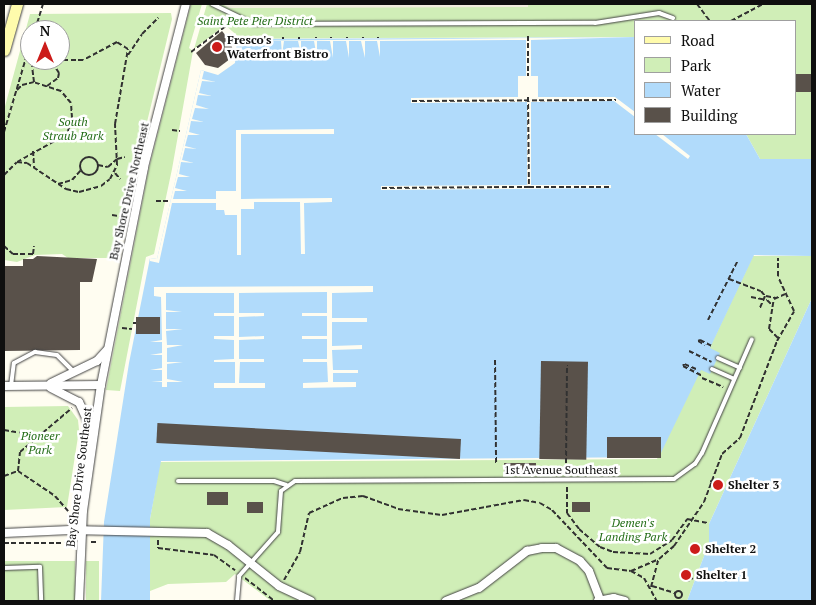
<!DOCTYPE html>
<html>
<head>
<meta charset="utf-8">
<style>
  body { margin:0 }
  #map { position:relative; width:816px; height:605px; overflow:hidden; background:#fffdf1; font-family:"PT Serif",serif }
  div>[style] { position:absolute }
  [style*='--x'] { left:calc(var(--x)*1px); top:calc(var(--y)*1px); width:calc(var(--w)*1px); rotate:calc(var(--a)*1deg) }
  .green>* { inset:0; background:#d0eeb7; transform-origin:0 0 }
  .plaza>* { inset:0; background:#f1edde }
  .water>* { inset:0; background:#b1dbfb }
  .pier>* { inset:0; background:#fffdf1 }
  .building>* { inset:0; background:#59514a; transform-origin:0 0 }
  .path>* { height:2px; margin-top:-1px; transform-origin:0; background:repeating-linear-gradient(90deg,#313131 0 5px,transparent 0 7.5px) }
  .path>.ring { margin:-1px; padding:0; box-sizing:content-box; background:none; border:2px solid #313131; border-radius:50% }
  .roads { filter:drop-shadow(0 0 1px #424242) drop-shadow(0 0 1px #424242) }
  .lane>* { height:4px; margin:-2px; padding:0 2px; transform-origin:2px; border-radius:2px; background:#fff }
  .street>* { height:8px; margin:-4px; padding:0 4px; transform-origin:4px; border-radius:4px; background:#fff }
  .secondary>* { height:11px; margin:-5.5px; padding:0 5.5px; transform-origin:5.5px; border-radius:5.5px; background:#fffbac }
  .dots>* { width:14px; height:14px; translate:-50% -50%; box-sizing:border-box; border:2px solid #fff; border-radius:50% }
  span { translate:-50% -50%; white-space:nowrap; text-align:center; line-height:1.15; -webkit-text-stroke:5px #fff; paint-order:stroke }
  .park-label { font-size:12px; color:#256e19; font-style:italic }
  .poi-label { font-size:12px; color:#0f0f0f; font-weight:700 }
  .left { translate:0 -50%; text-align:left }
  .street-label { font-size:12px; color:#0f0f0f }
  .frame { position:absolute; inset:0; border:5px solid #0f0f0f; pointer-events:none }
  .legend { position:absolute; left:634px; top:20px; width:162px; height:115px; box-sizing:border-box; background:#fff; border:1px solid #9f9f9f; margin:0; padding:6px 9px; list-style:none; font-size:15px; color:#0f0f0f }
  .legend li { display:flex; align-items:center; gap:10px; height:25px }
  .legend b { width:25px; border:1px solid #9f9f9f }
  .north { position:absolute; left:20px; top:20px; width:50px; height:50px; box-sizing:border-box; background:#fff; border:1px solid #9f9f9f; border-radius:50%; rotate:0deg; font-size:14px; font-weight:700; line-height:20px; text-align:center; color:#0f0f0f }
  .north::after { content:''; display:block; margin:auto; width:18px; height:22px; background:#cc1c1a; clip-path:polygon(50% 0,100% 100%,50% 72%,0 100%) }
</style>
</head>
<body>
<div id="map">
  <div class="green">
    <div style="clip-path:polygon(191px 4px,202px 4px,189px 48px,193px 51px,172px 169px,154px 254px,146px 257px,120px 391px,106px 390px,149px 168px)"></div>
    <div style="clip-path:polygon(207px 4px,812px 4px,812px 159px,760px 159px,746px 134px,795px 134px,795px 21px,635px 21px,635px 37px,363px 38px,237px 39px,239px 37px,225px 25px,194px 49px)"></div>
    <div style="clip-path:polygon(evenodd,171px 13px,172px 19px,114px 258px,68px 258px,62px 254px,35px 255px,17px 262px,4px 260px,4px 110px,30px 14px,171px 13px,30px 30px,60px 30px,60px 60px,30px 60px,30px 30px)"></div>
    <div style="clip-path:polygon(753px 256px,812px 256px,812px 298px,709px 524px,709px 543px,687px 601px,271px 601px,235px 574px,226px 582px,168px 584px,150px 591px,150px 519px,160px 462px,657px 459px)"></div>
    <div style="clip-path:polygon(68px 406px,78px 420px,79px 430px,67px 507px,4px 510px,4px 407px)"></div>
    <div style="left:4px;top:561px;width:71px;height:40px"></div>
    <div style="left:86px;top:561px;width:13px;height:40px"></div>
  </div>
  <div class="plaza">
    <div style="clip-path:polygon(222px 4px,528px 4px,528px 7px,229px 8px)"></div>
  </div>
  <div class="water">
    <div style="clip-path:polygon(635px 37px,635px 134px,746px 134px,760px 159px,812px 159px,812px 256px,754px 255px,710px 348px,720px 353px,710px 374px,701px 370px,659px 457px,161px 461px,150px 519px,150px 601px,101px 601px,104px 522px,129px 363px,150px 258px,157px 259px,201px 70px,218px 75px,235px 63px,237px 39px)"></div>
    <div style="clip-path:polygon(812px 298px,812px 601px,687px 601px,709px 543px,709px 524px)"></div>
  </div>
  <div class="pier">
    <div style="clip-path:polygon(635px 37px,531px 40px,531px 76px,538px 76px,538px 97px,615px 97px,635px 112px,635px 117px,614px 101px,531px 102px,531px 185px,611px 185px,611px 188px,381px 190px,381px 186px,527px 185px,527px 102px,411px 103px,411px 98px,518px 97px,518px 76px,526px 76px,526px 40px,380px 41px,380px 57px,377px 41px,365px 41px,365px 58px,361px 41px,349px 41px,349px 58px,346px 41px,333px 41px,333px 58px,330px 41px,317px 41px,317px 58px,314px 41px,301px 41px,301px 54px,298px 41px,284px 41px,282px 55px,281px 41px,236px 41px)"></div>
    <div style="clip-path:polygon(201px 70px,204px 71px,202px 79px,216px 82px,202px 81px,199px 93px,212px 96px,198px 95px,196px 105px,209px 109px,195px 108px,192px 119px,204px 122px,191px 121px,189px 132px,200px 135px,188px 135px,185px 146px,197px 149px,185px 148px,182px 160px,194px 163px,181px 162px,179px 174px,190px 177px,178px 177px,175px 188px,187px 191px,175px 191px,173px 199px,216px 199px,216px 191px,236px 191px,236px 130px,334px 129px,334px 134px,241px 134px,241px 199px,332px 198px,332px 202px,304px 203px,305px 254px,301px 254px,300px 202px,254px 202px,254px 209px,241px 209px,241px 255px,237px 255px,237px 215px,225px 215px,224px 210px,216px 210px,216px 203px,172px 203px,159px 263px,150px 261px,150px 258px,157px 259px)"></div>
    <div style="clip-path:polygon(655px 134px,662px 134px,690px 156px,688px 159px)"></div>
    <div style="clip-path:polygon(373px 286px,373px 292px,332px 293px,332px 318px,367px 318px,367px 322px,332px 322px,332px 346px,362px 345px,362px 349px,332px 350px,333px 370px,358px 370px,358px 373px,333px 373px,333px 382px,356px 382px,356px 387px,303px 388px,303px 383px,328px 382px,327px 362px,303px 362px,303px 359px,327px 359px,327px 339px,302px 339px,302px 336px,327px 336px,327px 316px,302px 316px,302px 313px,327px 313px,327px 292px,239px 293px,239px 313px,264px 313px,264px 316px,239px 317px,239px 337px,264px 336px,264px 339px,239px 340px,239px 359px,264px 359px,264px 362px,240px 362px,239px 383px,265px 383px,265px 388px,214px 388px,214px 383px,235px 383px,235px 362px,214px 362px,214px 360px,234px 359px,234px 340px,214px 339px,214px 336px,234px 336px,234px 316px,214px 316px,214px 313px,234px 313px,234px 293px,166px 293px,166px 310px,182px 312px,166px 312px,166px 329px,183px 329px,166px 331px,167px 345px,183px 345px,167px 348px,167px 362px,183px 362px,167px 364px,167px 379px,183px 382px,167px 382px,167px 387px,162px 387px,162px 382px,151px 382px,162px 381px,162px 370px,150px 370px,162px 368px,162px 355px,150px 355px,162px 353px,162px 342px,150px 342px,162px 340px,161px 297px,154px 296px,154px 287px)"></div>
  </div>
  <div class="building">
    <div style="clip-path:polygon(222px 31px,231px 42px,234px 56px,218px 68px,205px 65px,196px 53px)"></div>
    <div style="left:795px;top:74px;width:17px;height:18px"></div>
    <div style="clip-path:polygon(37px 256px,97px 259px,92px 282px,80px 282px,80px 350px,4px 351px,4px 266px,23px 266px,23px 259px,33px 259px)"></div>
    <div style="left:160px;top:317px;width:17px;height:24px;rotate:90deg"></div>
    <div style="left:541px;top:361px;width:47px;height:98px;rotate:1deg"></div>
    <div style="left:607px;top:437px;width:54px;height:21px"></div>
    <div style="left:461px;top:439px;width:20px;height:304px;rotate:93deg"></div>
    <div style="left:536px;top:463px;width:9px;height:32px;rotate:90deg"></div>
    <div style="clip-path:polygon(716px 480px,724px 483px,720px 491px,712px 487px)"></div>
    <div style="left:207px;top:492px;width:21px;height:13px"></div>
    <div style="left:247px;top:502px;width:16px;height:11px"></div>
    <div style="left:572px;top:502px;width:18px;height:10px"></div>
    <div style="clip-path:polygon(690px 545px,699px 545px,699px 553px,691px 554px)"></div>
    <div style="left:684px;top:570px;width:9px;height:9px;rotate:21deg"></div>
  </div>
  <div class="path">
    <div style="--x:697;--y:4;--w:21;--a:53"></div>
    <div style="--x:731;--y:21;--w:36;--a:-28"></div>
    <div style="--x:35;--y:30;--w:27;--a:-73"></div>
    <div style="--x:528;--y:36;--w:40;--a:90"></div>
    <div style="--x:283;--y:37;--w:2;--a:90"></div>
    <div style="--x:299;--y:37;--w:2;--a:90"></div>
    <div style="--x:316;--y:37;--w:1;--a:90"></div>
    <div style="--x:331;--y:37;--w:1;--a:90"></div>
    <div style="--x:347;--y:37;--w:1;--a:90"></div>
    <div style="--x:363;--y:37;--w:1;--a:90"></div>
    <div style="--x:378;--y:37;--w:1;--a:90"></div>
    <div style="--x:191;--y:52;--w:44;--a:-36.6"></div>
    <div style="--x:128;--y:55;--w:25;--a:-56"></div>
    <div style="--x:142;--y:34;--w:23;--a:-45"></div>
    <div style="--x:47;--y:86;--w:14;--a:-36"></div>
    <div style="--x:58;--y:78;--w:5;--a:-79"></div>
    <div style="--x:59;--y:73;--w:13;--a:-122"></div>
    <div style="--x:17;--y:90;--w:7;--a:-45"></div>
    <div style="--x:22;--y:85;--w:12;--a:-14"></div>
    <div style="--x:528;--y:97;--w:90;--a:89.4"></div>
    <div style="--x:529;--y:187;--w:80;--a:0"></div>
    <div style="--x:412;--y:101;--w:204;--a:-0.3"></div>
    <div style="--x:172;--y:130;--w:8;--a:7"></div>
    <div style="--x:4;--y:132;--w:92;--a:-73.5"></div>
    <div style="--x:33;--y:151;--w:16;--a:86"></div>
    <div class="ring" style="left:80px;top:157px;width:16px;height:16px"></div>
    <div style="--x:17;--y:162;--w:51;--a:-29.1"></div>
    <div style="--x:62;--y:137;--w:8;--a:-45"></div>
    <div style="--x:68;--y:131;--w:14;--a:-73"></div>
    <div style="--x:72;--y:118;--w:15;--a:-94"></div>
    <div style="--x:71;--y:103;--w:16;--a:-130"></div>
    <div style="--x:61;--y:91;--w:28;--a:-162"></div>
    <div style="--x:34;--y:82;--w:16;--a:-97"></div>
    <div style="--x:32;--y:66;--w:9;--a:-36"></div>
    <div style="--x:98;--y:165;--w:10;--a:11"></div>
    <div style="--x:108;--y:167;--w:12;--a:-42"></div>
    <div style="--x:117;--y:159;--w:8;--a:-14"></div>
    <div style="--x:115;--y:173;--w:8;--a:50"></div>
    <div style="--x:4;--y:175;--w:18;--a:-45"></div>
    <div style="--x:17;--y:162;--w:10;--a:6"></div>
    <div style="--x:27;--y:163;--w:47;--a:33.7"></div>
    <div style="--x:66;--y:189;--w:13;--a:13"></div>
    <div style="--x:79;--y:192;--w:23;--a:-15"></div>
    <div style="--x:101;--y:186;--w:11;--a:-38"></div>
    <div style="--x:110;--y:179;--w:16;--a:-63"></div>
    <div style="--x:117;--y:165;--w:41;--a:-92.8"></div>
    <div style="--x:115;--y:124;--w:76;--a:-80.2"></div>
    <div style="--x:128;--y:49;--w:13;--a:-148"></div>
    <div style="--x:117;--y:42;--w:38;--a:152"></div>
    <div style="--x:83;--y:60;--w:45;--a:180"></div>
    <div style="--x:58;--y:184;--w:15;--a:-16"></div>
    <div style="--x:72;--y:180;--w:13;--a:-48"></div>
    <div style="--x:382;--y:188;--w:147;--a:-0.4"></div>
    <div style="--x:156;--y:201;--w:13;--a:0"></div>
    <div style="--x:112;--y:215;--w:12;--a:9"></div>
    <div style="--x:4;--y:246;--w:12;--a:42"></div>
    <div style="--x:13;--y:254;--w:20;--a:0"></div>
    <div style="--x:33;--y:254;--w:8;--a:-83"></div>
    <div style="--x:729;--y:279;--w:34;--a:21"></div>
    <div style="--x:761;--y:291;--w:6;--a:51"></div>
    <div style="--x:765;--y:296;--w:13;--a:113"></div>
    <div style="--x:766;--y:296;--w:10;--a:11"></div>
    <div style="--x:751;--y:297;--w:16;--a:11"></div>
    <div style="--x:767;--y:300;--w:8;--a:45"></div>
    <div style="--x:708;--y:320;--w:67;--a:-63.4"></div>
    <div style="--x:133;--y:323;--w:3;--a:0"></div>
    <div style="--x:122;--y:328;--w:10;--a:6"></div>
    <div style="--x:778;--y:338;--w:13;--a:-135"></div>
    <div style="--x:769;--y:329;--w:30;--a:-81"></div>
    <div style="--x:774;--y:299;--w:12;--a:-24"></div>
    <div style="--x:700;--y:340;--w:13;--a:27"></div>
    <div style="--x:700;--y:340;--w:2;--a:153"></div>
    <div style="--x:698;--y:341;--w:8;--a:30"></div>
    <div style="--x:689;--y:351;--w:25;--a:26"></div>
    <div style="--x:495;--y:360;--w:103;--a:89.4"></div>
    <div style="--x:696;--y:369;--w:13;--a:-157"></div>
    <div style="--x:684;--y:364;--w:2;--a:117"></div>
    <div style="--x:683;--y:366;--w:22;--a:27"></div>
    <div style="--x:702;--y:378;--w:23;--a:23"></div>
    <div style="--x:4;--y:430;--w:35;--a:10"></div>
    <div style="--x:566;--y:463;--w:98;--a:-89.4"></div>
    <div style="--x:18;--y:471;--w:45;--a:34"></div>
    <div style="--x:55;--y:496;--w:20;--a:49"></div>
    <div style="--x:4;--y:476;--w:15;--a:-20"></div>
    <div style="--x:18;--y:471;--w:19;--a:-84"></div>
    <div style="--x:20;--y:452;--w:68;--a:-40.2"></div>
    <div style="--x:710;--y:481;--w:15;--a:28"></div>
    <div style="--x:567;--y:487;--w:26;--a:90"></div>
    <div style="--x:567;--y:513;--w:20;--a:53"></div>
    <div style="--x:579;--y:529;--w:28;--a:41"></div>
    <div style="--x:600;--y:547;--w:14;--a:21"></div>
    <div style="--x:613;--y:552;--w:37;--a:3"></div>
    <div style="--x:650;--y:554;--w:26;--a:-32"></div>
    <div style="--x:672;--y:540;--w:26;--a:-54"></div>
    <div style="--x:687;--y:519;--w:21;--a:11"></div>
    <div style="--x:158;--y:540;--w:8;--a:90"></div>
    <div style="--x:158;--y:548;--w:56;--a:7.1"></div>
    <div style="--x:214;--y:555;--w:26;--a:36"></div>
    <div style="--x:91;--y:542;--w:7;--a:0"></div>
    <div style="--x:4;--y:543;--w:70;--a:0"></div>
    <div style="--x:689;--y:549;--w:15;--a:0"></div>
    <div style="--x:631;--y:571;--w:30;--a:-23"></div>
    <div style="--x:659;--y:559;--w:20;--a:-41"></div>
    <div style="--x:674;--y:546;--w:53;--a:-55.7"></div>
    <div style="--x:704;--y:502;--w:51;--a:-69.4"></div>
    <div style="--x:722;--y:454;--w:24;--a:-42"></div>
    <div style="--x:740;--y:438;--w:104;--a:-69.1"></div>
    <div style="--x:777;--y:341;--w:34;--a:-60"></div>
    <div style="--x:794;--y:311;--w:38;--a:-115"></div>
    <div style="--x:778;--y:276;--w:18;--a:-90"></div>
    <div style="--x:682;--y:574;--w:12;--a:24"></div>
    <div style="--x:245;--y:578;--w:37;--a:38"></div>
    <div style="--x:284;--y:580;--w:32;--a:-60"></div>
    <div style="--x:300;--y:552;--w:40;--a:-77"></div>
    <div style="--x:309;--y:513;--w:37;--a:-24"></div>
    <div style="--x:343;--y:498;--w:20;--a:-6"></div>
    <div style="--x:363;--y:496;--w:37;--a:20"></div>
    <div style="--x:398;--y:509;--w:44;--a:7.8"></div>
    <div style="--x:442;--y:515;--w:83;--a:-10.4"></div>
    <div style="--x:524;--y:500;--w:16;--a:11"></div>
    <div style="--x:540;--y:503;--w:14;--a:30"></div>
    <div style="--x:552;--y:510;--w:80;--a:46.5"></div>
    <div style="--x:607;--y:568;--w:24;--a:7"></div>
    <div style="--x:631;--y:571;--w:15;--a:28"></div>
    <div style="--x:644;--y:578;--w:26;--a:61"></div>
    <div style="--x:652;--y:586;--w:24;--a:17"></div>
    <div style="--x:651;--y:587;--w:28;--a:-75"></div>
    <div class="ring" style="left:674.5px;top:590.5px;width:5px;height:5px"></div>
  </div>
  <div class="roads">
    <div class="lane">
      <div style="--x:212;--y:4;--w:47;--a:25.5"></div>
      <div style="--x:254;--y:24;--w:341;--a:-0.2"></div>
      <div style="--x:595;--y:23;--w:65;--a:-8.9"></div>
      <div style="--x:659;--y:13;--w:15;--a:20"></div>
      <div style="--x:718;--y:358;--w:24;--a:24"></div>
      <div style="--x:712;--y:369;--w:24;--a:24"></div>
      <div style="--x:11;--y:386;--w:23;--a:-83"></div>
      <div style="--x:14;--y:363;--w:24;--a:-28"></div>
      <div style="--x:35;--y:352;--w:22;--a:8"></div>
      <div style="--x:57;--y:355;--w:24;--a:45"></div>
      <div style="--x:178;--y:481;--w:96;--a:0"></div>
      <div style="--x:274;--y:481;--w:13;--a:18"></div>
      <div style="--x:4;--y:568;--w:36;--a:-2"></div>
      <div style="--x:40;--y:567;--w:34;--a:88"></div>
      <div style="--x:237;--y:601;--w:25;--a:-85"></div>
      <div style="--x:239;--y:576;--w:59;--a:-48.4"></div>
      <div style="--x:278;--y:532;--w:41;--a:-85.8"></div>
      <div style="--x:281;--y:491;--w:17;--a:-36"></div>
      <div style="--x:295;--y:481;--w:379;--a:-0.3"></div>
      <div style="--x:674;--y:479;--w:26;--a:-36"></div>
      <div style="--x:695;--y:464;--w:13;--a:-58"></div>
      <div style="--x:702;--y:453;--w:124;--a:-66.3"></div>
    </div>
    <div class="street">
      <div style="--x:51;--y:383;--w:51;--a:-25.6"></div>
      <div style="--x:97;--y:361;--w:15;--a:-48"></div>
      <div style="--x:4;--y:386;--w:97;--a:-0.6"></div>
      <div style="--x:51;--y:388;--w:31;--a:27"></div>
      <div style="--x:79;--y:402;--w:35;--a:66"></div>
      <div style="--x:4;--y:533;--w:66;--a:-2.6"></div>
      <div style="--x:70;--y:530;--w:137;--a:1.3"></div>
      <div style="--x:207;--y:533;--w:24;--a:30"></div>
      <div style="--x:228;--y:545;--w:65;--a:38.8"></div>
      <div style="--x:279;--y:586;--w:35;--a:25"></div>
      <div style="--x:79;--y:601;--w:90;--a:-87.5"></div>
      <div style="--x:83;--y:511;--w:127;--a:-81.9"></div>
      <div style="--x:101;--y:385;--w:222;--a:-78.8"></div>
      <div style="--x:144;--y:167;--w:168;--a:-75.6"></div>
      <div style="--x:446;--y:601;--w:35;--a:-22"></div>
      <div style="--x:479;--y:588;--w:61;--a:-37.6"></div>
      <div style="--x:527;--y:551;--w:15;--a:-11"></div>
      <div style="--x:542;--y:548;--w:14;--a:0"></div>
      <div style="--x:556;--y:548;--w:27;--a:28"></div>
      <div style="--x:580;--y:561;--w:13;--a:48"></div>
      <div style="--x:589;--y:571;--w:31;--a:69"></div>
      <div style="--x:598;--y:601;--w:16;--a:-11"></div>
      <div style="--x:614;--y:598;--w:11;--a:15"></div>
    </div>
    <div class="secondary">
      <div style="--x:4;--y:50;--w:48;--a:-74.2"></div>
    </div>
  </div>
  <div class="dots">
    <div style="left:217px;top:47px;background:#cc1c1a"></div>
    <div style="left:718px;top:485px;background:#cc1c1a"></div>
    <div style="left:695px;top:549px;background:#cc1c1a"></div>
    <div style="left:686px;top:575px;background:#cc1c1a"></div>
  </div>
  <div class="park-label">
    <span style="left:255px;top:21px">Saint Pete Pier District</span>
    <span style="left:73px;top:129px">South<br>Straub Park</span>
    <span style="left:40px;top:443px">Pioneer<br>Park</span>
    <span style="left:633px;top:530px">Demen's<br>Landing Park</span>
  </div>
  <div class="poi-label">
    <span class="left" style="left:227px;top:47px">Fresco's<br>Waterfront Bistro</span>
    <span class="left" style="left:728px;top:485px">Shelter 3</span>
    <span class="left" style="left:705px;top:549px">Shelter 2</span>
    <span class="left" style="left:696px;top:575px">Shelter 1</span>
  </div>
  <div class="street-label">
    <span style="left:129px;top:191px;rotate:-77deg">Bay Shore Drive Northeast</span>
    <span style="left:561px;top:470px">1st Avenue Southeast</span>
    <span style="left:79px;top:477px;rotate:-83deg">Bay Shore Drive Southeast</span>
  </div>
  <div class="frame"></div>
  <ul class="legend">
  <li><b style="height:6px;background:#fffbac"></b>Road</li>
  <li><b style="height:14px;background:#d0eeb7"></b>Park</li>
  <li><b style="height:14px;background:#b1dbfb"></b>Water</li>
  <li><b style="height:14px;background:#59514a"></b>Building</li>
  </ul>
  <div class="north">N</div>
</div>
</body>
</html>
